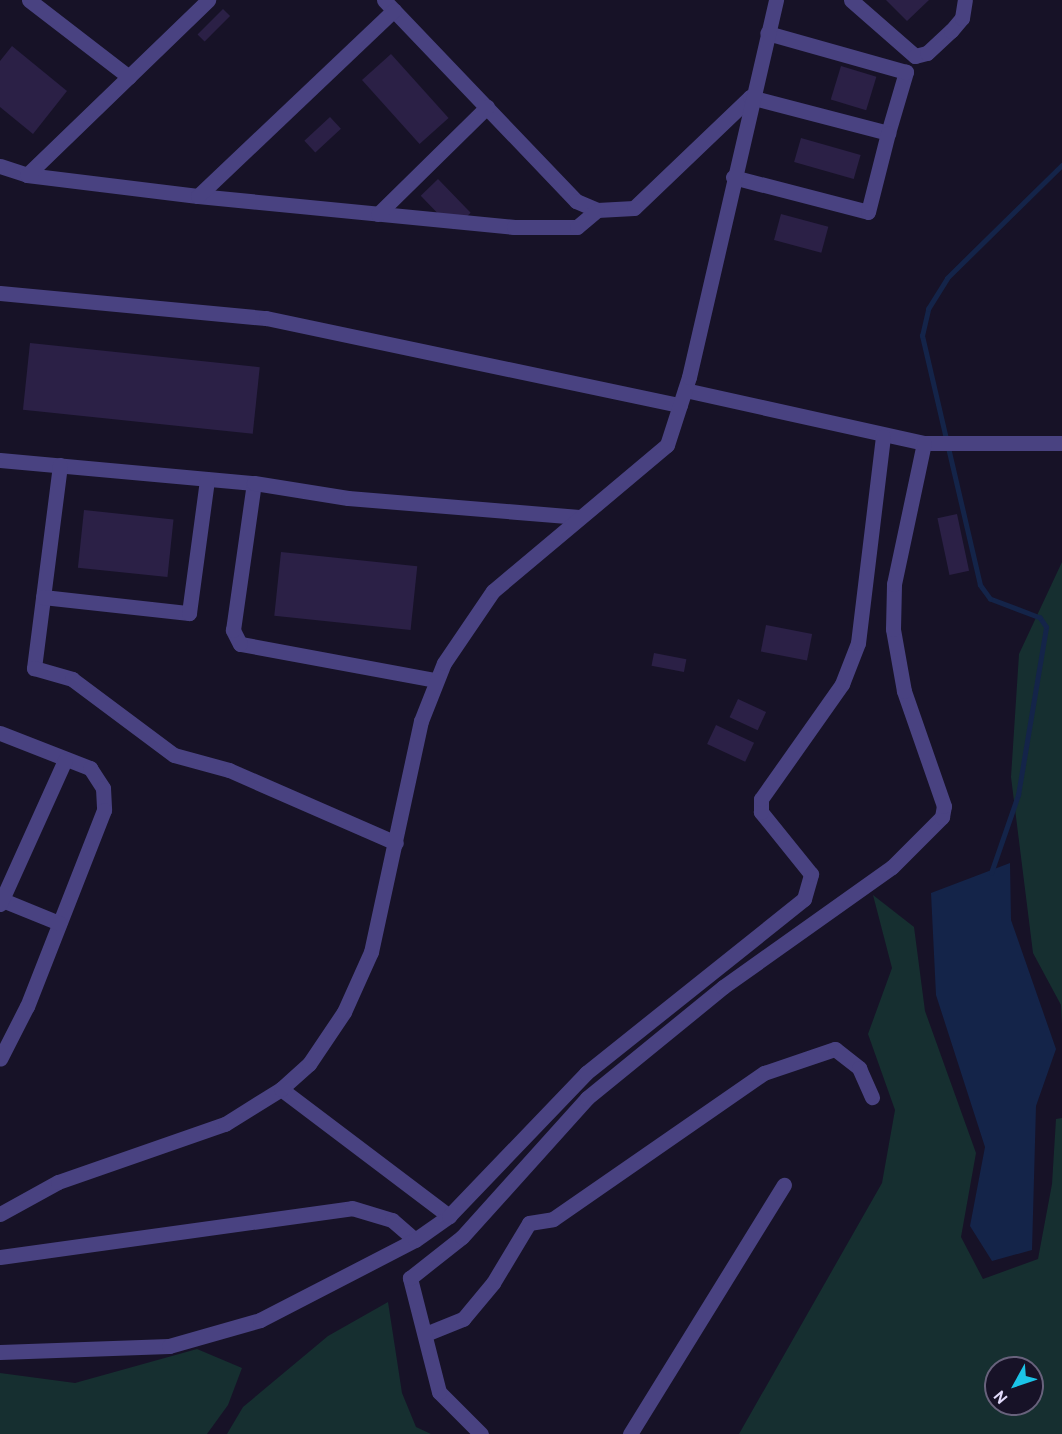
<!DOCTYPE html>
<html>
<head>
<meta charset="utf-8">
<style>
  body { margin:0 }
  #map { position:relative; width:1062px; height:1434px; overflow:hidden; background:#171227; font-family:Overpass,sans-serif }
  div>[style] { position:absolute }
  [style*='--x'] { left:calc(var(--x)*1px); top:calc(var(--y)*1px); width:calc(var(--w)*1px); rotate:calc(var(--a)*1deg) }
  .green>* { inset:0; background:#162f30 }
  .water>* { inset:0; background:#142449 }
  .stream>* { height:4.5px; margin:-2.25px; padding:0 2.25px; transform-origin:2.25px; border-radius:2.25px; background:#142449 }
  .building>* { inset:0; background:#2b2046; transform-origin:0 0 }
  .minor>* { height:15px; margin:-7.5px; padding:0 7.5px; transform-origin:7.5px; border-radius:7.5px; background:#494281 }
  span { translate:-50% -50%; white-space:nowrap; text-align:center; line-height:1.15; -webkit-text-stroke:4.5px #171227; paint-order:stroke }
  .north { position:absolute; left:984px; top:1356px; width:60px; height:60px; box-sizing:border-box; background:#171227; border:2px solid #68627c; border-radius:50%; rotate:230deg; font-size:16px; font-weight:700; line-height:24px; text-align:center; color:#e2dbfb }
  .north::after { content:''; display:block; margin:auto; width:21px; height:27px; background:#1bc4e8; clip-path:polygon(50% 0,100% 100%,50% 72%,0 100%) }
</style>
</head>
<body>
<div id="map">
  <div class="green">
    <div style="clip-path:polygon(1062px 562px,1062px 1025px,1061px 1005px,1033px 953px,1011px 777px,1019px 654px)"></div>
    <div style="clip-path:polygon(evenodd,873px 895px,914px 927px,925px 1011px,976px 1153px,961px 1237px,983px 1279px,1038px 1259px,1052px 1184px,1056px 1119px,1062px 1118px,1062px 1434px,739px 1434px,882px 1183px,895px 1110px,868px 1034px,892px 968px,873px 895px,996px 1368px,1032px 1368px,1032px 1404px,996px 1404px,996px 1368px)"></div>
    <div style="clip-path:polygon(388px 1302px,402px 1393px,416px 1427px,431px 1434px,227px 1434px,243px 1407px,328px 1336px)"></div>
    <div style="clip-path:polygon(197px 1349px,242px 1368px,228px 1405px,207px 1434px,0 1434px,0 1373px,75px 1383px)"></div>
  </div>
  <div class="water">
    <div style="clip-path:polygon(1010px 863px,1011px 920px,1056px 1049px,1036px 1106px,1032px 1250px,992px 1261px,970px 1226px,985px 1147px,936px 995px,931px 893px)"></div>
  </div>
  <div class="stream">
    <div style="--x:991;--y:873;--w:83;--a:-70.9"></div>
    <div style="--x:1018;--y:795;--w:170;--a:-80.5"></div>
    <div style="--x:1046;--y:627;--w:11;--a:-124"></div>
    <div style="--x:1040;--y:618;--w:53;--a:-159.2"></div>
    <div style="--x:990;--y:599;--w:17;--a:-126"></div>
    <div style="--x:980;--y:585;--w:256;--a:-103.1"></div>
    <div style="--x:922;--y:336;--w:28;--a:-77"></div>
    <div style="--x:928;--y:309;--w:36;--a:-58"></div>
    <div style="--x:947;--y:278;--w:161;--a:-44.5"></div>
  </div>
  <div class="building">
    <div style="clip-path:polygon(886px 0,929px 0,907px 21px)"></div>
    <div style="left:223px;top:9px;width:10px;height:36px;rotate:45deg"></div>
    <div style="clip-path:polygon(12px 46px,67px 91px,33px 134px,0 107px,0 61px)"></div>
    <div style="left:391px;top:54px;width:86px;height:39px;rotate:48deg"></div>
    <div style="left:841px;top:66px;width:37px;height:35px;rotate:17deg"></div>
    <div style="left:330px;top:117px;width:16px;height:35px;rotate:47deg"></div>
    <div style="left:801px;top:138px;width:62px;height:25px;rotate:16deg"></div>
    <div style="left:438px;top:179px;width:47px;height:24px;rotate:46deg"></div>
    <div style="left:781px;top:214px;width:49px;height:27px;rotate:15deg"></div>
    <div style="left:30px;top:343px;width:231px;height:67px;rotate:6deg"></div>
    <div style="left:84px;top:510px;width:90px;height:58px;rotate:6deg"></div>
    <div style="left:957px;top:514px;width:58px;height:20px;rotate:78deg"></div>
    <div style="left:281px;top:552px;width:137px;height:64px;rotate:6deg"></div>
    <div style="left:766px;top:625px;width:47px;height:27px;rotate:11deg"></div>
    <div style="left:654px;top:653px;width:33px;height:13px;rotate:11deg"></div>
    <div style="left:738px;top:699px;width:31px;height:20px;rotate:25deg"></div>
    <div style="left:716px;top:725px;width:42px;height:21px;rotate:25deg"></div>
  </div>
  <div class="minor">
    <div style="--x:29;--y:0;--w:126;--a:37.6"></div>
    <div style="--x:384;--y:0;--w:278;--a:46.3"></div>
    <div style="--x:576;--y:201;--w:23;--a:23"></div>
    <div style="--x:597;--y:210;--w:37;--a:-3"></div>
    <div style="--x:634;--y:208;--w:161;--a:-43.7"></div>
    <div style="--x:851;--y:0;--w:85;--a:41.2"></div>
    <div style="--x:915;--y:56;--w:12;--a:-14"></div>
    <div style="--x:927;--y:53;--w:33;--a:-43"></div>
    <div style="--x:951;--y:31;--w:17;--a:-50"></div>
    <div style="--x:962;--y:18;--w:18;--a:-81"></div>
    <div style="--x:750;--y:97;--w:143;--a:14.6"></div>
    <div style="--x:888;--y:133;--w:64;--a:-73.6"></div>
    <div style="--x:906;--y:72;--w:144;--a:-164.3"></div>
    <div style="--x:0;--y:166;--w:28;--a:18"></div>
    <div style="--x:27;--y:175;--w:172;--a:7"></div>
    <div style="--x:198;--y:196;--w:318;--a:5.6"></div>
    <div style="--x:514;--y:227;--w:63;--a:0"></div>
    <div style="--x:577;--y:227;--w:26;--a:-40"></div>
    <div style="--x:27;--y:175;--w:252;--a:-44"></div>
    <div style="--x:733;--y:177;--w:139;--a:14.5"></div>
    <div style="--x:868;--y:212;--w:81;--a:-75.8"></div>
    <div style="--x:198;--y:196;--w:270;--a:-43.5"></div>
    <div style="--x:378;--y:214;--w:153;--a:-44.5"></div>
    <div style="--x:0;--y:293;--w:267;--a:5.4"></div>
    <div style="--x:266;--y:318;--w:423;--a:11.9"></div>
    <div style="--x:685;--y:390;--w:245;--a:12.5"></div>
    <div style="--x:924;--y:443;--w:138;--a:0"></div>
    <div style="--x:0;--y:460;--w:255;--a:5.2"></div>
    <div style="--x:60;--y:465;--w:205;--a:97.3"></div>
    <div style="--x:34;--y:668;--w:40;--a:16"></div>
    <div style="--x:72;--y:679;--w:127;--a:36.7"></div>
    <div style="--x:174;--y:755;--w:57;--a:15.3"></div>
    <div style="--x:229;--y:770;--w:182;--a:23.6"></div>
    <div style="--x:43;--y:597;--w:147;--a:6.3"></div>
    <div style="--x:189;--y:613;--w:135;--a:-82.3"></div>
    <div style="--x:435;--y:680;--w:198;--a:-169.5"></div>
    <div style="--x:240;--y:644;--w:16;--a:-117"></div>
    <div style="--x:233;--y:630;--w:148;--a:-81.9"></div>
    <div style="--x:254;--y:483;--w:95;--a:9.1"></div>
    <div style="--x:348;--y:498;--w:232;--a:4.7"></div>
    <div style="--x:0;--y:733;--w:97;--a:21.3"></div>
    <div style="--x:90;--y:768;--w:24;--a:57"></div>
    <div style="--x:103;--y:788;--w:22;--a:87"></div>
    <div style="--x:104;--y:810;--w:211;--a:111.4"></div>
    <div style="--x:27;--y:1006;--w:59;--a:117"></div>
    <div style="--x:0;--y:899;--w:64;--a:22.1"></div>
    <div style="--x:0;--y:904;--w:158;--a:-65.7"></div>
    <div style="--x:281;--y:1089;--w:211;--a:37.1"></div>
    <div style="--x:0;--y:1214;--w:66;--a:-28.9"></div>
    <div style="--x:58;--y:1182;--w:177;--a:-19.2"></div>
    <div style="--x:225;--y:1124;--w:66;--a:-32"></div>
    <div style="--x:281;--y:1089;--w:38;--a:-42"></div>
    <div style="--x:309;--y:1064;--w:63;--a:-56.1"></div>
    <div style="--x:344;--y:1012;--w:66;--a:-65.8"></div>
    <div style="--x:371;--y:952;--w:236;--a:-77.8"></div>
    <div style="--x:421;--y:721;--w:62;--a:-68.4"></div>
    <div style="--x:444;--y:663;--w:87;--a:-55.8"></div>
    <div style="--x:493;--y:591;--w:227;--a:-40"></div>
    <div style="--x:667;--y:445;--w:71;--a:-72.1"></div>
    <div style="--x:689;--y:377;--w:387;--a:-77"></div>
    <div style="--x:0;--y:1257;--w:355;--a:-7.9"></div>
    <div style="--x:352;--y:1208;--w:42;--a:16.7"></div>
    <div style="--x:392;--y:1220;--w:30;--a:41"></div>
    <div style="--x:428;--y:1333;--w:38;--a:-22"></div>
    <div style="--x:463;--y:1319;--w:47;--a:-50.2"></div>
    <div style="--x:493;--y:1283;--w:70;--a:-59"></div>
    <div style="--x:529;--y:1223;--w:24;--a:-9"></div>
    <div style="--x:553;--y:1219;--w:257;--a:-34.7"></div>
    <div style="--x:764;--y:1073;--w:75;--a:-18.7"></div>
    <div style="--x:835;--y:1049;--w:31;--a:38"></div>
    <div style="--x:859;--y:1068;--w:32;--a:66"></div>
    <div style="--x:0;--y:1352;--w:169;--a:-2"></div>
    <div style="--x:169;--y:1346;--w:95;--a:-15.9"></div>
    <div style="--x:260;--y:1320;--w:174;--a:-27.3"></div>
    <div style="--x:415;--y:1240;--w:42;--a:-35.2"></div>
    <div style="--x:449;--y:1216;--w:198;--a:-46.2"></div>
    <div style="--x:586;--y:1073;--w:279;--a:-38.6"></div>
    <div style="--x:804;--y:899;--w:26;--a:-74"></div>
    <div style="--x:811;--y:874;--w:80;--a:-128.9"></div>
    <div style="--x:761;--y:812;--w:13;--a:-90"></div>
    <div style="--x:761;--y:799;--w:141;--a:-54.8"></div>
    <div style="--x:842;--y:684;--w:44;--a:-68.7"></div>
    <div style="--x:858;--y:643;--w:208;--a:-83.1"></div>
    <div style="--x:481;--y:1434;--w:59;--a:-135"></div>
    <div style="--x:439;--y:1392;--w:118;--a:-104.3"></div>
    <div style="--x:410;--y:1278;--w:66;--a:-38.3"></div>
    <div style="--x:462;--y:1237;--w:187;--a:-48"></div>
    <div style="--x:587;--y:1098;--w:176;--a:-39.2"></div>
    <div style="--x:723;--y:987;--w:207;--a:-35.4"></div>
    <div style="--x:892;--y:867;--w:71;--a:-45"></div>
    <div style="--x:942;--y:817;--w:11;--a:-80"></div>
    <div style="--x:944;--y:806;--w:122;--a:-109.2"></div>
    <div style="--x:904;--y:691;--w:63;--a:-100.1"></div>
    <div style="--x:893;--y:629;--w:45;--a:-88.7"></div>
    <div style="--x:894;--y:584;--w:144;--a:-78"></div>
    <div style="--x:630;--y:1434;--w:293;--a:-58.3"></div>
  </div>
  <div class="north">N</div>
</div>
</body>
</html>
